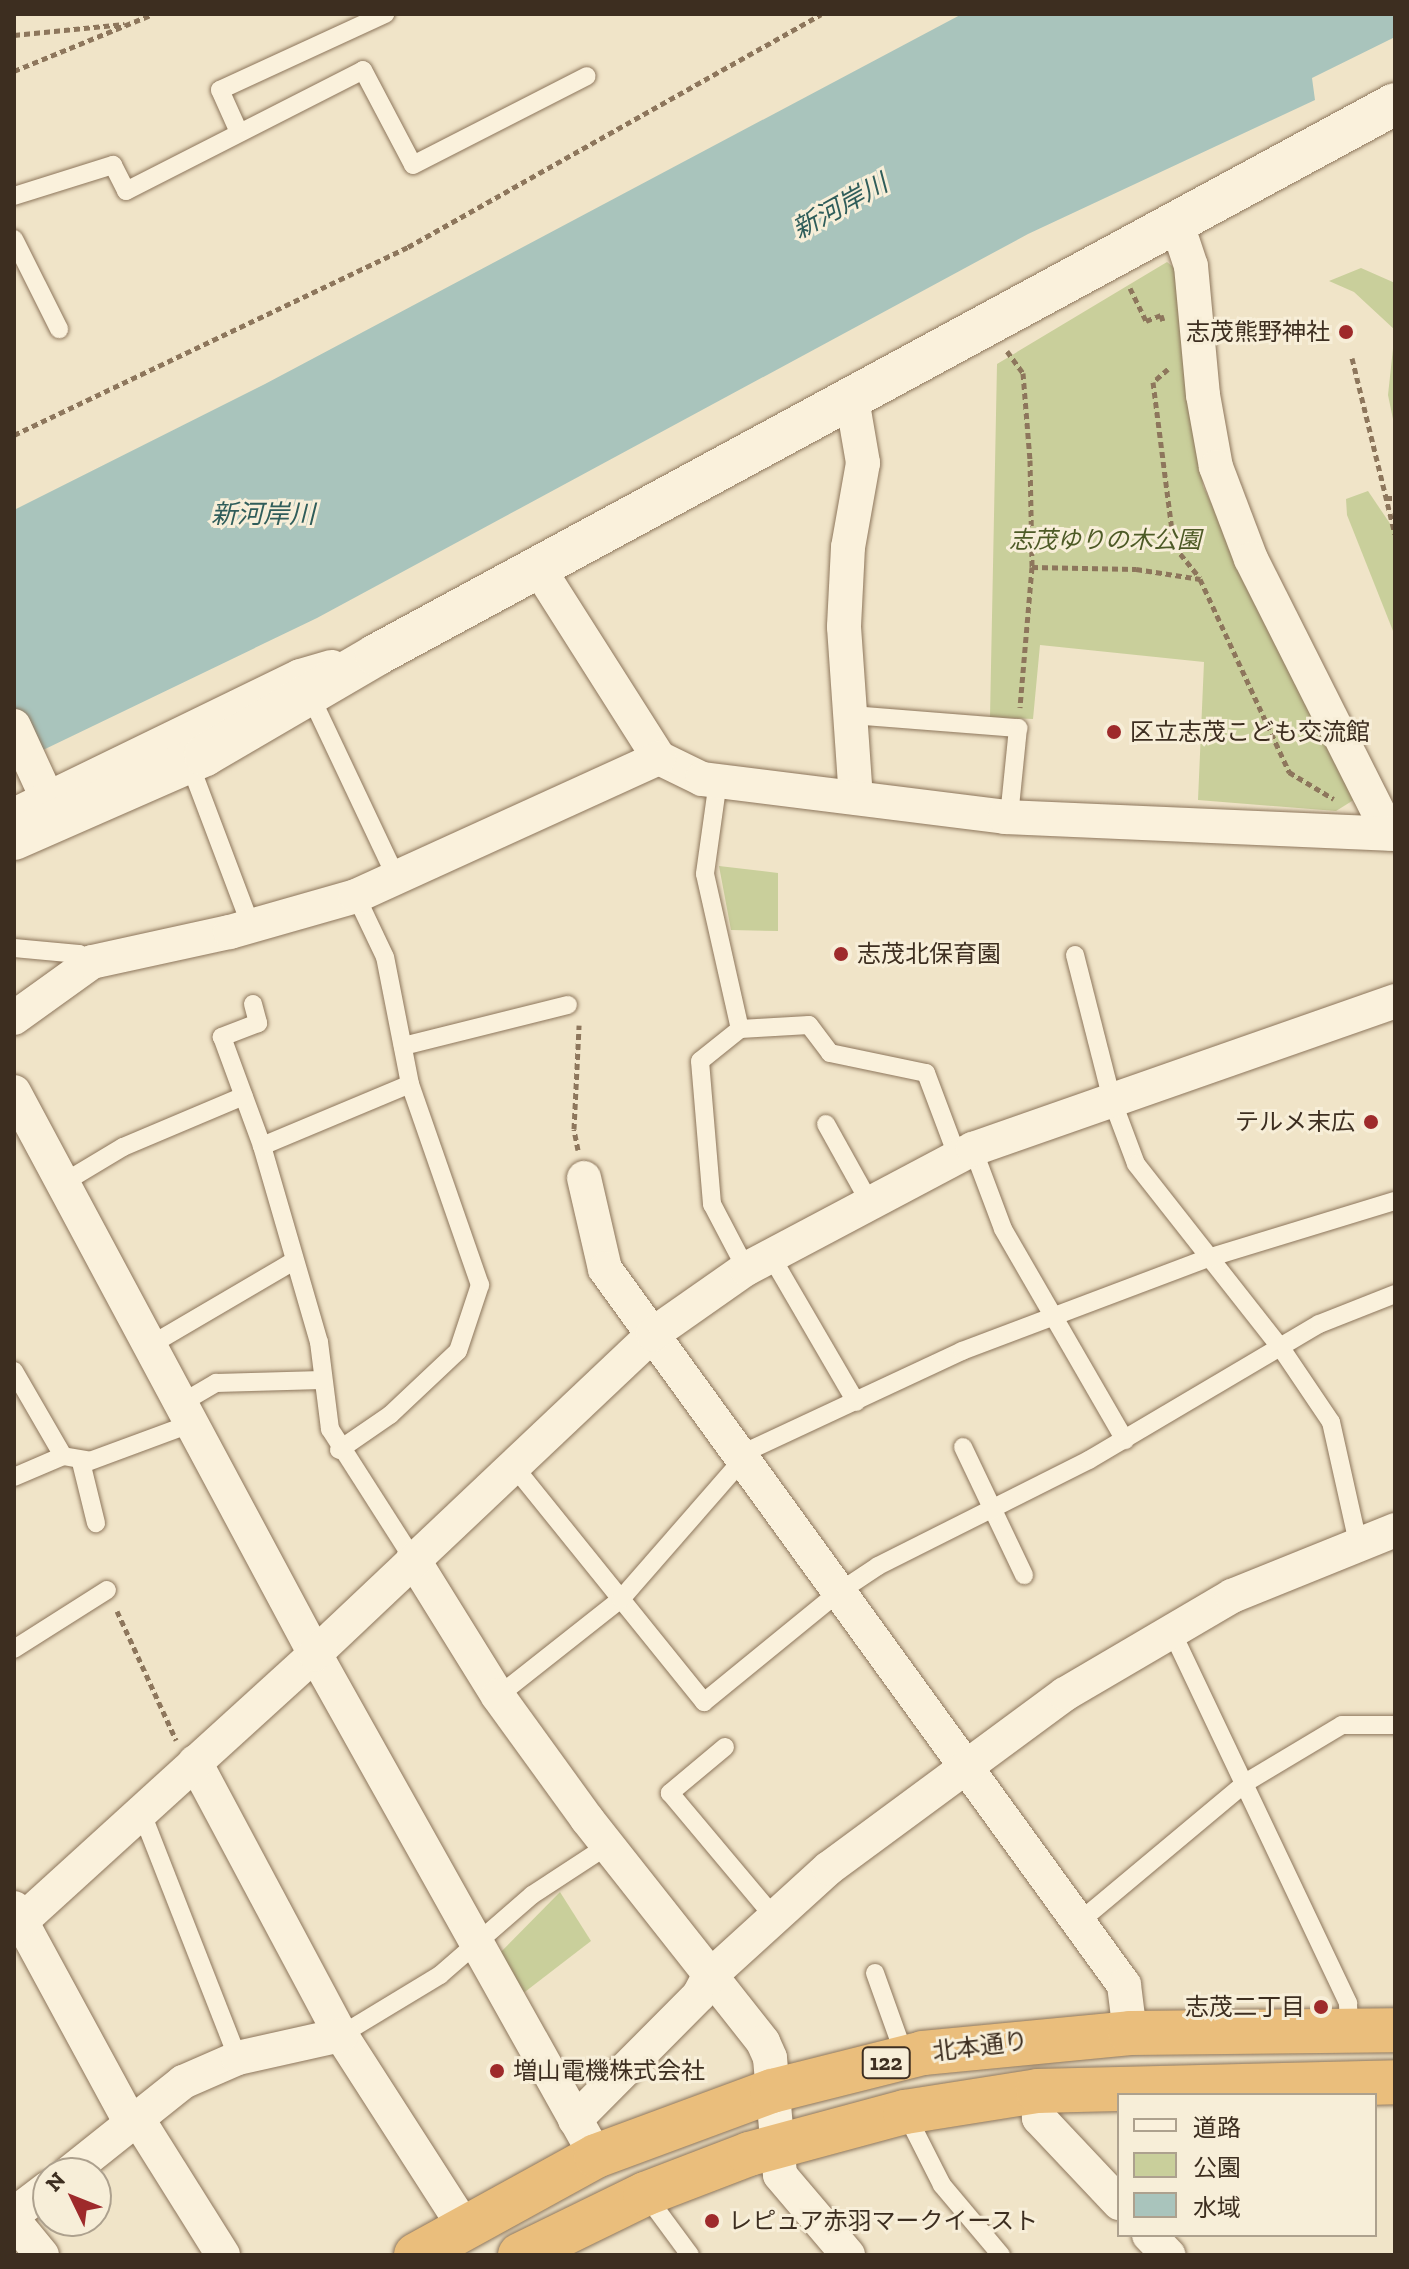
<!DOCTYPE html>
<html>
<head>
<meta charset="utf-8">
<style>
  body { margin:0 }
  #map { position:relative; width:1409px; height:2269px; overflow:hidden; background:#f0e4c8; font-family:"Zilla Slab","Noto Sans JP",serif }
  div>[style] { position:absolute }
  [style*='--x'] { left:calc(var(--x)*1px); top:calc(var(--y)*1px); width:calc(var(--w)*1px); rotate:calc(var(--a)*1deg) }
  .green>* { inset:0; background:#c9cf9b }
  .water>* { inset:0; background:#a9c4bc }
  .path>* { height:5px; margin-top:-2.5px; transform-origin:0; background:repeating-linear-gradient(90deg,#8d765c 0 6px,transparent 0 10px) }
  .roads { filter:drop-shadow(0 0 2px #8d765c) drop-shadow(0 0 2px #8d765c) }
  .service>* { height:18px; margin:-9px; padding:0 9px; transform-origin:9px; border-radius:9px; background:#faf1dc }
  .minor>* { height:34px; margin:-17px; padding:0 17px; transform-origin:17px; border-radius:17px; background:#faf1dc }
  .tertiary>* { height:42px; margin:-21px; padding:0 21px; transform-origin:21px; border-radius:21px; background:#faf1dc }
  .trunk>* { height:44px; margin:-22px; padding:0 22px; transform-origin:22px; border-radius:22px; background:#eabe7c }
  .dots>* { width:22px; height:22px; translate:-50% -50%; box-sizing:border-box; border:4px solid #f7eed8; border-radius:50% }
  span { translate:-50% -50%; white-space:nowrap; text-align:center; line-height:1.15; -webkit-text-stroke:6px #f7eed8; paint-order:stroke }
  .shield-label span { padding:2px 6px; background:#f7eed8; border:2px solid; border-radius:6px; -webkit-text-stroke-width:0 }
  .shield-label { font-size:22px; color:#3d2e20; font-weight:700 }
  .poi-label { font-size:24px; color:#3d2e20 }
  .right { translate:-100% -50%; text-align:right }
  .left { translate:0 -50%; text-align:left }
  .park-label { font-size:24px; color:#4d5a26; font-style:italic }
  .street-label { font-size:24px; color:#3d2e20 }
  .water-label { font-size:26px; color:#2f5d5a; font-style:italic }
  .frame { position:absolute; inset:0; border:16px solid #3d2e20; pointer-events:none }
  .legend { position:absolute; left:1117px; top:2093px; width:260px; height:144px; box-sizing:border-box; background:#f7eed8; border:2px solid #ada18e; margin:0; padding:10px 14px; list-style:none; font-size:24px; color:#3d2e20 }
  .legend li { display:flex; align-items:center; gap:16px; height:40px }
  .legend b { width:40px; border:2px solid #ada18e }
  .north { position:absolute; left:32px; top:2157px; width:80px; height:80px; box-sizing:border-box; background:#f7eed8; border:2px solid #ada18e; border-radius:50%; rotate:313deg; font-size:22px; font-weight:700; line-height:32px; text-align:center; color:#3d2e20 }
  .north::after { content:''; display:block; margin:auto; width:28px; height:36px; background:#9e2a2b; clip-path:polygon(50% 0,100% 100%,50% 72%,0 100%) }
</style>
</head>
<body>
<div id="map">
  <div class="green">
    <div style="clip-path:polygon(1167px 262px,1178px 271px,1203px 486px,1323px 739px,1360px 796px,1336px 811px,1198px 800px,1204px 662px,1040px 645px,1033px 719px,990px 717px,997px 364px)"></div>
    <div style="clip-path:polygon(1361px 268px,1395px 283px,1395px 330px,1354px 292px,1329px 281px)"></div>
    <div style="clip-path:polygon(1395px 330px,1395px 429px,1388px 395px)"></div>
    <div style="clip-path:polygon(1368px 491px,1395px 531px,1395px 636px,1347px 515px,1346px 499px)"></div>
    <div style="clip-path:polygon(719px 866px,778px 873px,778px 931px,731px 930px)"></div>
    <div style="clip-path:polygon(560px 1892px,591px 1941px,517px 1998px,496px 1957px)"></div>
  </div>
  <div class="water">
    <div style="clip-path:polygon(962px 14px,1395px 14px,1395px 37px,1312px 78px,1315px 100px,1028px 234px,317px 618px,14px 764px,14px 510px,265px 384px)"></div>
  </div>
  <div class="path">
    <div style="--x:14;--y:35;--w:111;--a:-5.7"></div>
    <div style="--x:14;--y:71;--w:150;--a:-22.3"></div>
    <div style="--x:1130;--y:288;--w:37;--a:64"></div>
    <div style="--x:1146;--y:321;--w:16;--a:-22"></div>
    <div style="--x:1161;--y:315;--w:6;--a:72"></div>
    <div style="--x:1007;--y:351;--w:27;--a:54"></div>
    <div style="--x:1023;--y:373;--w:87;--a:85.4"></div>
    <div style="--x:1030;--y:460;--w:107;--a:88.9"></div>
    <div style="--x:1032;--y:567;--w:141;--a:94.9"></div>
    <div style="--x:1352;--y:358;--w:181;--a:76.3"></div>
    <div style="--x:1168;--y:369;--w:20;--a:139"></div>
    <div style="--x:1153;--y:382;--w:165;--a:82.7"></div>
    <div style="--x:1174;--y:546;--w:41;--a:50.9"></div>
    <div style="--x:14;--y:435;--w:437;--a:-25.5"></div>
    <div style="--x:408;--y:247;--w:474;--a:-29.4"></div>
    <div style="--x:1386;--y:498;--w:9;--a:0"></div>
    <div style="--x:1032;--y:567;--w:104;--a:1.1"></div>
    <div style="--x:1136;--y:569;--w:65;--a:8.9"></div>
    <div style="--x:1200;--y:579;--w:213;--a:65.2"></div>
    <div style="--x:1289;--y:772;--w:52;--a:31"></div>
    <div style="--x:578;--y:1150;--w:21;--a:-101"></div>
    <div style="--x:574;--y:1129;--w:104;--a:-87.2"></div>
    <div style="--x:117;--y:1611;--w:142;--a:65.4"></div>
  </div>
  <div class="roads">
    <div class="service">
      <div style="--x:238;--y:130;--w:44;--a:-114.2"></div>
      <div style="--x:220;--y:90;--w:182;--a:-24.7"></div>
      <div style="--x:14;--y:196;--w:104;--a:-17.4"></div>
      <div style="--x:113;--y:165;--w:29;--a:63"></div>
      <div style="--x:126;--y:191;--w:266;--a:-27"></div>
      <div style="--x:363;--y:70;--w:107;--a:62.2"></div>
      <div style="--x:413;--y:165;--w:195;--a:-27.1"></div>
      <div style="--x:14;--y:239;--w:101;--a:63.4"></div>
      <div style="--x:310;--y:695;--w:206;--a:64.7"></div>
      <div style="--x:851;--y:715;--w:168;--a:4.5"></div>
      <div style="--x:1018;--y:728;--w:89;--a:95.8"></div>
      <div style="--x:189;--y:762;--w:175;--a:69.3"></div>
      <div style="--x:718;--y:781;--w:94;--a:98"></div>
      <div style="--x:705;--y:874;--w:159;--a:77.3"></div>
      <div style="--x:740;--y:1029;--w:69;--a:-3.3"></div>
      <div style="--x:809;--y:1025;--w:35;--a:53"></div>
      <div style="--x:830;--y:1053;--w:98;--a:11.8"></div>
      <div style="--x:926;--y:1073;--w:91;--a:69.4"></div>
      <div style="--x:14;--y:948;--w:65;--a:5.3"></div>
      <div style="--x:79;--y:954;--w:15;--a:32"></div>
      <div style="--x:1075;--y:955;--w:150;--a:75.7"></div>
      <div style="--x:1112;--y:1100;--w:68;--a:69.4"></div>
      <div style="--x:1136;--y:1164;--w:234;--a:51.8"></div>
      <div style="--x:1281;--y:1348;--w:89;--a:56"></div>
      <div style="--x:1331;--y:1422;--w:124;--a:77.4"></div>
      <div style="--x:253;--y:1004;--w:20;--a:75"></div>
      <div style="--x:258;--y:1023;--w:39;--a:159"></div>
      <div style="--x:222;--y:1037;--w:116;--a:69.8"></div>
      <div style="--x:262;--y:1146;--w:204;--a:73.8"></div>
      <div style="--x:319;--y:1342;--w:88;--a:82.8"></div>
      <div style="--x:330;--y:1429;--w:154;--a:57.4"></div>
      <div style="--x:740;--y:1029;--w:51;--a:141.3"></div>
      <div style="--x:700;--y:1061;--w:144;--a:85.2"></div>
      <div style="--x:712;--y:1204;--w:73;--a:62.4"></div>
      <div style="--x:403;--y:1046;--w:170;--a:-14"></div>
      <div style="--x:826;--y:1124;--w:90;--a:60.9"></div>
      <div style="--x:262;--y:1146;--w:160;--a:-22.7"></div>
      <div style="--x:973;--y:1149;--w:85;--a:69.4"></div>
      <div style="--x:1003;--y:1229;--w:244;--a:60"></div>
      <div style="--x:63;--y:1183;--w:70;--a:-31"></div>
      <div style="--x:123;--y:1147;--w:131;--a:-22.9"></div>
      <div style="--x:771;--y:1256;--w:169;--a:59.8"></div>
      <div style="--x:149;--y:1346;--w:168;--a:-30.4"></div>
      <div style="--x:14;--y:1371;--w:98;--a:60"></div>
      <div style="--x:180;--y:1404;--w:42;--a:-30.3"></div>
      <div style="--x:216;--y:1383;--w:106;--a:-1.6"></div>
      <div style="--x:963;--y:1447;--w:142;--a:64.5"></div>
      <div style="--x:339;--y:1450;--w:62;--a:-34.5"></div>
      <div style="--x:390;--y:1415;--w:93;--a:-43.3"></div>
      <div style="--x:458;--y:1351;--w:70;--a:-71.6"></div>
      <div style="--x:480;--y:1285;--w:213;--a:-109.2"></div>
      <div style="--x:410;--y:1084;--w:129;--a:-101.1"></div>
      <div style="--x:385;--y:957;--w:68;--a:-115.4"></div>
      <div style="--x:81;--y:1462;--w:63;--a:76.2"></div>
      <div style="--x:512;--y:1464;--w:306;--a:51.1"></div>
      <div style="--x:704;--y:1702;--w:174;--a:-39.2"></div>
      <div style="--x:839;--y:1592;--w:47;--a:-33.7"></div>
      <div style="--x:878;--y:1566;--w:236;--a:-26.7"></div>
      <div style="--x:1089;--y:1460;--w:267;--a:-30.6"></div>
      <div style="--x:1319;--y:1324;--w:82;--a:-21.5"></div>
      <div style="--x:14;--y:1477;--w:53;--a:-23.2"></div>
      <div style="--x:63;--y:1456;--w:27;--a:10"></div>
      <div style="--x:90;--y:1461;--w:107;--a:-20.3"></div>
      <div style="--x:1172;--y:1632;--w:411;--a:64.6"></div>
      <div style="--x:1348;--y:2003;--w:28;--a:88"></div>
      <div style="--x:14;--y:1649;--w:110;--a:-32.4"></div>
      <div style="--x:498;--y:1696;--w:157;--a:-38.3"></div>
      <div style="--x:621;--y:1599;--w:199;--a:-48.9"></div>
      <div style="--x:752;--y:1449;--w:232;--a:-25"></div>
      <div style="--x:962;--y:1351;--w:263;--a:-20.7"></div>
      <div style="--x:1208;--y:1258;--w:195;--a:-17"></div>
      <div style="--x:725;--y:1747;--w:72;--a:140.1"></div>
      <div style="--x:670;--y:1793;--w:163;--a:50"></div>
      <div style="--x:141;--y:1811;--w:265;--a:68.6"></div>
      <div style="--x:1079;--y:1922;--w:217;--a:-39.9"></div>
      <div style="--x:1245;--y:1783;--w:113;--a:-30.9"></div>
      <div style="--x:1342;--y:1725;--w:53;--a:0"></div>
      <div style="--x:875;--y:1973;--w:89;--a:70.3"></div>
      <div style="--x:341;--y:2035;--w:116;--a:-31.2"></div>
      <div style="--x:440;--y:1975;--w:122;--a:-41"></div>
      <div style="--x:532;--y:1895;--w:90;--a:-33.2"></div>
      <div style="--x:905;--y:2112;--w:82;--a:63.1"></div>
      <div style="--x:942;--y:2185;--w:92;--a:49.9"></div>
      <div style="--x:645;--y:2194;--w:76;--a:53.6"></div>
    </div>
    <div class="minor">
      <div style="--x:1176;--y:221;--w:47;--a:71.6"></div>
      <div style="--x:1191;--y:266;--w:130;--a:84.7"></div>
      <div style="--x:1203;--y:395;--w:73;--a:79.8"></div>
      <div style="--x:1216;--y:467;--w:98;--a:69.2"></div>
      <div style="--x:1251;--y:559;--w:307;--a:63.3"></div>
      <div style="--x:852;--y:399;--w:65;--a:80.2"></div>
      <div style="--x:863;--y:463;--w:85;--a:100.1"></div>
      <div style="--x:848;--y:547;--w:80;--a:92.9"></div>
      <div style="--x:844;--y:627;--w:171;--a:86"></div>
      <div style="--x:539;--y:569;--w:224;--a:57.6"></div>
      <div style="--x:659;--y:758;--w:48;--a:26"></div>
      <div style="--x:702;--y:779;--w:305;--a:7.1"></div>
      <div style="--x:1005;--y:817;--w:390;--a:2.5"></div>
      <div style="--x:14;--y:726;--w:81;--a:65.3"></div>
      <div style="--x:14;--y:815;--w:318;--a:-25.9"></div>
      <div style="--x:300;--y:676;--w:33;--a:-16"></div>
      <div style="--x:14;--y:1018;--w:96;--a:-35.7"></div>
      <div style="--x:92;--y:962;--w:141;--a:-12.3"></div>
      <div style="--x:230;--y:932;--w:131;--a:-15.9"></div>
      <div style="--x:356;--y:896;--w:333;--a:-24.5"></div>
      <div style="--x:14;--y:1092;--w:638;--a:61.83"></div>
      <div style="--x:315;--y:1654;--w:575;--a:60.76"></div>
      <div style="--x:584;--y:1178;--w:93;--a:77"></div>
      <div style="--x:605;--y:1269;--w:884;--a:54.06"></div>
      <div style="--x:1124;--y:1985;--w:48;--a:82.9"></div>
      <div style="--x:413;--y:1559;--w:161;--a:58.2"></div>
      <div style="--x:498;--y:1696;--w:152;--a:54.1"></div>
      <div style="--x:587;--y:1819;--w:284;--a:51.7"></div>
      <div style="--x:763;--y:2042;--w:17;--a:66"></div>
      <div style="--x:770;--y:2058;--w:117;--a:85.1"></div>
      <div style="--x:780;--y:2175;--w:105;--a:49.6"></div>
      <div style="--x:195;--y:1762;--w:310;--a:61.9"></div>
      <div style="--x:341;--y:2035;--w:226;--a:57.3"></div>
      <div style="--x:14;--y:1908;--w:234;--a:61.5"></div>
      <div style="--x:126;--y:2114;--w:15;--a:28"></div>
      <div style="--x:139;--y:2121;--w:158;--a:57.9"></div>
      <div style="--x:14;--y:1928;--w:407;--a:-42.3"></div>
      <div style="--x:315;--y:1654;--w:465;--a:-43.4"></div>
      <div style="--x:653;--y:1334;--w:113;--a:-35"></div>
      <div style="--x:746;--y:1269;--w:257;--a:-27.9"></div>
      <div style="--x:973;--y:1149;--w:447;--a:-19.3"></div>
      <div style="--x:1038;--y:2091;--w:27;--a:88"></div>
      <div style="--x:1039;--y:2118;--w:117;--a:46.7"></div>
      <div style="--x:575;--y:2120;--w:176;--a:-45.2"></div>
      <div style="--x:699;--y:1995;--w:19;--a:-62"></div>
      <div style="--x:708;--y:1978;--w:164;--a:-42.3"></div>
      <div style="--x:829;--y:1868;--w:293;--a:-36.4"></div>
      <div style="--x:1065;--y:1694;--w:194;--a:-30.4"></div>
      <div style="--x:1232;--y:1596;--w:176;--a:-22"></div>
      <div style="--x:69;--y:2173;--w:146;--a:-38.6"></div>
      <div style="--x:183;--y:2082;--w:60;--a:-23.6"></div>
      <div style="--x:238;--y:2058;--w:106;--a:-12.6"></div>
      <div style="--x:14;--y:2214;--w:43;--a:-37.4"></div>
      <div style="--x:14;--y:2221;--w:44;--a:50.5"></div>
      <div style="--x:1149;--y:2235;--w:28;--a:46"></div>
    </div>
    <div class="tertiary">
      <div style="--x:14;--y:839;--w:209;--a:-23.7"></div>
      <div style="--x:205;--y:755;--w:198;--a:-30.3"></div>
      <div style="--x:376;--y:655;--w:1158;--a:-28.4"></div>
    </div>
    <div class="trunk">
      <div style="--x:416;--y:2255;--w:205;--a:-28.8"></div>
      <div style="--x:596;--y:2156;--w:188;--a:-20.3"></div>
      <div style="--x:772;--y:2091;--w:156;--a:-14.1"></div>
      <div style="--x:923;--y:2053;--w:208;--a:-5.5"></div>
      <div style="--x:1130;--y:2033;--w:265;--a:-0.6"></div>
      <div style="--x:520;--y:2255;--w:139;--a:-26"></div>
      <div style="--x:645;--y:2194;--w:111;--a:-21"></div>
      <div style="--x:749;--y:2154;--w:162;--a:-15.1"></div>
      <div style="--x:905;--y:2112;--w:135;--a:-9"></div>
      <div style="--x:1038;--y:2091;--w:357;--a:-1.4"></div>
    </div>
  </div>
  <div class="dots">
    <div style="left:1346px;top:332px;background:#9e2a2b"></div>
    <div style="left:1114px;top:732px;background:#9e2a2b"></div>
    <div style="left:841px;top:954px;background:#9e2a2b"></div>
    <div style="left:1371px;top:1122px;background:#9e2a2b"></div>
    <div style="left:1321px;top:2007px;background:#9e2a2b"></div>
    <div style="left:497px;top:2071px;background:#9e2a2b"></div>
    <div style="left:712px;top:2221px;background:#9e2a2b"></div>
  </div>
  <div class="shield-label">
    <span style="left:886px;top:2063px">122</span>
  </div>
  <div class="poi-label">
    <span class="right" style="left:1330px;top:332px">志茂熊野神社</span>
    <span class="left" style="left:1130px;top:732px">区立志茂こども交流館</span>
    <span class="left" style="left:857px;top:954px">志茂北保育園</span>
    <span class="right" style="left:1355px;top:1122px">テルメ末広</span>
    <span class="right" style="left:1305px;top:2007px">志茂二丁目</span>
    <span class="left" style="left:513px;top:2071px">増山電機株式会社</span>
    <span class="left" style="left:728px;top:2221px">レピュア赤羽マークイースト</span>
  </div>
  <div class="park-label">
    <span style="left:1105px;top:540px">志茂ゆりの木公園</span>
  </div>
  <div class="street-label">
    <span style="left:980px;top:2046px;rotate:-7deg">北本通り</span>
  </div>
  <div class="water-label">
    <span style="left:840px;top:207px;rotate:-29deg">新河岸川</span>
    <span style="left:263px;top:515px">新河岸川</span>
  </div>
  <div class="frame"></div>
  <ul class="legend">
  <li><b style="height:10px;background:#faf1dc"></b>道路</li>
  <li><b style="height:22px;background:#c9cf9b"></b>公園</li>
  <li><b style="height:22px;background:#a9c4bc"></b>水域</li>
  </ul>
  <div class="north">N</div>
</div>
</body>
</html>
